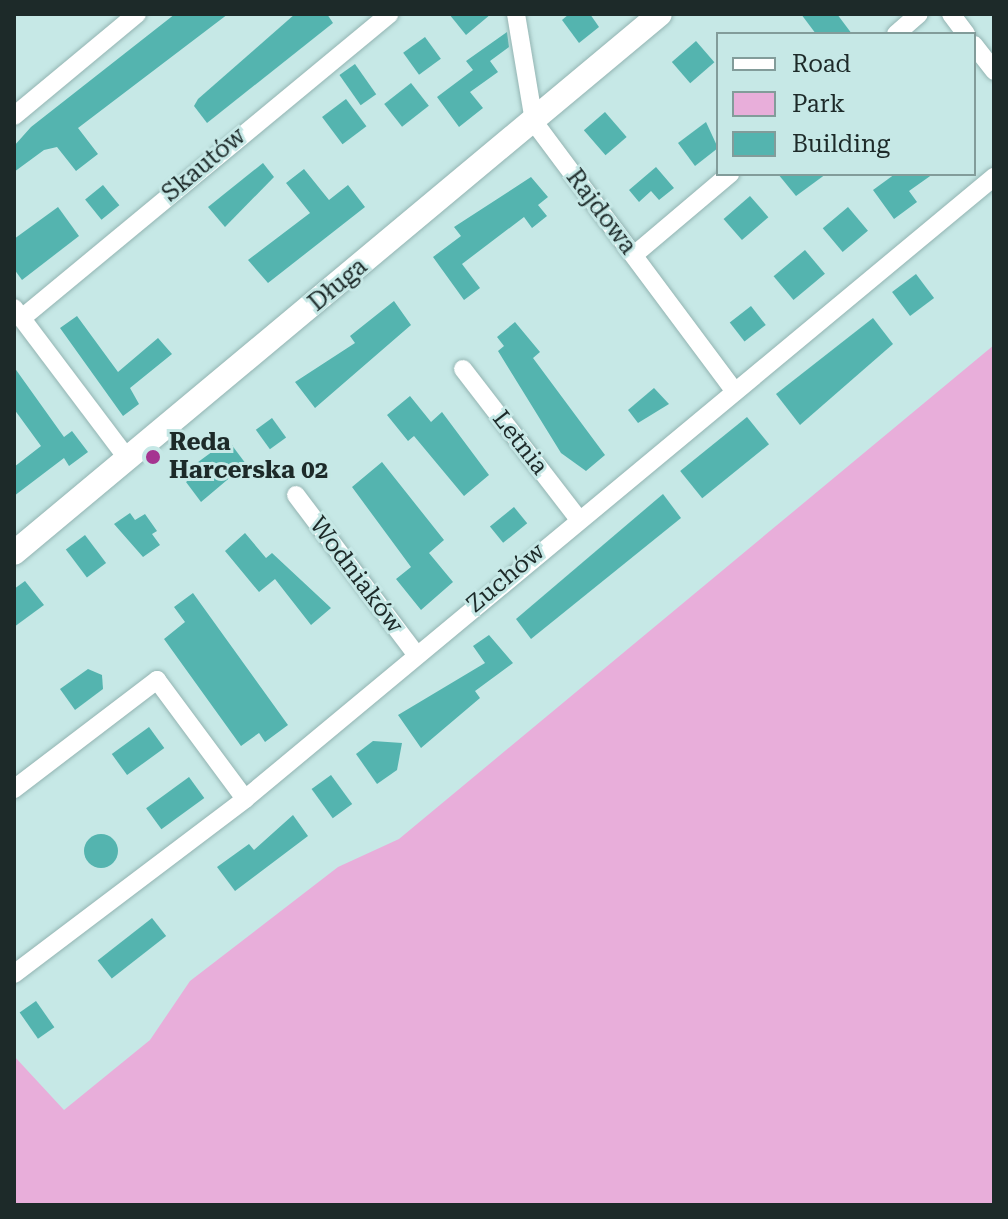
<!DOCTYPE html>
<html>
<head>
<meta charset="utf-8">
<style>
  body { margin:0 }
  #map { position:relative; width:1008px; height:1219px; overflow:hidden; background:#c6e8e6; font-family:"Roboto Serif",serif }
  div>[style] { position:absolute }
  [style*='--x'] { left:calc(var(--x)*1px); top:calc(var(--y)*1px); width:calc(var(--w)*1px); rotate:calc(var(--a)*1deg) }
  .green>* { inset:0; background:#e8aeda }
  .building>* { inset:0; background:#54b4af; transform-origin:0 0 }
  .round { border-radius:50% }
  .roads { filter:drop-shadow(0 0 2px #93b4b2) drop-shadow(0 0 2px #93b4b2) }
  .minor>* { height:18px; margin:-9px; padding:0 9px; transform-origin:9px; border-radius:9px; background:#fff }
  .tertiary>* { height:24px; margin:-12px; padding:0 12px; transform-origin:12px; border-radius:12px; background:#fff }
  .dots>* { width:22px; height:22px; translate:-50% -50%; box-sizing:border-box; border:4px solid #c6e8e6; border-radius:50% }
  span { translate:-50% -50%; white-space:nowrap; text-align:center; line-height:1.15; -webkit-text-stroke:6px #c6e8e6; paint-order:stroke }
  .street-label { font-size:24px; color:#1d2a29 }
  .poi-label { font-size:24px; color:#1d2a29; font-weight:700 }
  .left { translate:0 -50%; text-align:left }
  .frame { position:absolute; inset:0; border:16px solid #1d2a29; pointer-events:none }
  .legend { position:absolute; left:716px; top:32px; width:260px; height:144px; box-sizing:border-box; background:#c6e8e6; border:2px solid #829c9a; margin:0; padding:10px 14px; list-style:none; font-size:24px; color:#1d2a29 }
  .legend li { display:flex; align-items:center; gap:16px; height:40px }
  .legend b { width:40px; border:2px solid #829c9a }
</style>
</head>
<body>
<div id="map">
  <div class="green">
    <div style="clip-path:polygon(994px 345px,994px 1205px,14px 1205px,14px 1056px,64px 1110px,150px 1040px,190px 981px,338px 867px,399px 839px)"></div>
  </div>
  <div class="building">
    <div style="clip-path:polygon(175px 14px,228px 14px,78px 128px,98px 154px,76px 171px,57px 147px,44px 150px,14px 172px,14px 146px,31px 127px)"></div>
    <div style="clip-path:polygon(295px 14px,327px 14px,333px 23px,207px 123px,194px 106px,198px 99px)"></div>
    <div style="clip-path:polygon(449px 14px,491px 14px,466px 35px)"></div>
    <div style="clip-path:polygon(569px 14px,590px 14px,599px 27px,579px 43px,562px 20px)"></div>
    <div style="clip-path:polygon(801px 14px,837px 14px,852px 34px,816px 34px)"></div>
    <div style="clip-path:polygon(507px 32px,509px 47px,490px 61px,498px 72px,470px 92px,483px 108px,459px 127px,437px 97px,473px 70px,466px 61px)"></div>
    <div style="left:425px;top:37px;width:27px;height:27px;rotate:54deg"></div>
    <div style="left:696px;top:41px;width:28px;height:32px;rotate:49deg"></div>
    <div style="left:355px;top:64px;width:37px;height:19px;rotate:55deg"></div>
    <div style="left:411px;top:83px;width:29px;height:34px;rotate:52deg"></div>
    <div style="left:346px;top:99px;width:34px;height:30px;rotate:53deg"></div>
    <div style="left:605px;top:112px;width:33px;height:28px;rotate:49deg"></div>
    <div style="clip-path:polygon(706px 122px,718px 148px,695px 166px,678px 143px)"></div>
    <div style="clip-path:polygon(263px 163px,274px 177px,225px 227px,208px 207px)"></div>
    <div style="clip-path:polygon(656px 167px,674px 188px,659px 200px,651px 191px,639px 202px,629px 190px)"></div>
    <div style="clip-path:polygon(304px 169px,329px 200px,348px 185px,365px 207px,268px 283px,248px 260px,310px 213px,286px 183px)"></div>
    <div style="clip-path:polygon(778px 174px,826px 174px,796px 196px)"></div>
    <div style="clip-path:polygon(895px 174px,933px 174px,909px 191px,917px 202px,894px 219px,873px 190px)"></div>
    <div style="clip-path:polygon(531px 177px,548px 197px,538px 205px,547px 216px,532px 228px,524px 217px,462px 264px,480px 288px,464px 300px,433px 257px,461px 236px,454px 227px)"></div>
    <div style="left:103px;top:185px;width:26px;height:23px;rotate:51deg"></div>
    <div style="left:750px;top:196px;width:28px;height:35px;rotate:49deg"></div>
    <div style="clip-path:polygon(58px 207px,79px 236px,22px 280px,14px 269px,14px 239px)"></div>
    <div style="left:848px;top:207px;width:31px;height:33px;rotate:50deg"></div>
    <div style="left:805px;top:250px;width:31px;height:41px;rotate:50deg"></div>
    <div style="left:916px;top:274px;width:30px;height:30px;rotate:53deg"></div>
    <div style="clip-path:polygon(394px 301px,411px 325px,315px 408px,295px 382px,355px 343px,350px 336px)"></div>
    <div style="left:751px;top:306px;width:24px;height:27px;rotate:52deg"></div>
    <div style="clip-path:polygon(77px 316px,118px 372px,158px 338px,172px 354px,130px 388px,139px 404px,123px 416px,60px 328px)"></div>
    <div style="clip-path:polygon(873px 318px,893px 344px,800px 425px,776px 394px)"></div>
    <div style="clip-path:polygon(515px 322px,540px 352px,533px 358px,605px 455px,586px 471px,561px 453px,498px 351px,504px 346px,497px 337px)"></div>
    <div style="clip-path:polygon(14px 367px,64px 437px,72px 431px,88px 452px,69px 466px,64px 458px,14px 496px,14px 467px,41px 446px,14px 409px)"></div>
    <div style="clip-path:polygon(654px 388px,669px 404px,638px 423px,628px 410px)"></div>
    <div style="clip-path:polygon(410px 396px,431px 422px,442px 412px,489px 475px,464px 496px,414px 436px,408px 441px,387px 415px)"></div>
    <div style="left:747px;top:417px;width:35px;height:86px;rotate:51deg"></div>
    <div style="left:272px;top:418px;width:24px;height:20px;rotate:54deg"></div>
    <div style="clip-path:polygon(228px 440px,246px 464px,201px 502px,186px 482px,195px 475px,190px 468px)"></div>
    <div style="clip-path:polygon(382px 462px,444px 540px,429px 553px,453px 582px,421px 610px,396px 579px,411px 567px,352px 487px)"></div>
    <div style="clip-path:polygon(663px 494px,681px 518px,531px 639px,516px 619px)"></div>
    <div style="left:514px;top:507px;width:21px;height:31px;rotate:51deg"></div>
    <div style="clip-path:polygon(130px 513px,135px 520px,145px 514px,157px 531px,152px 534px,160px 545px,143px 557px,114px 524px)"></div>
    <div style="clip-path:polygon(245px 533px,266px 558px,272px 553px,331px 608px,311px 625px,275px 579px,259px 592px,225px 551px)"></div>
    <div style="left:85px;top:535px;width:35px;height:24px;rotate:53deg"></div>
    <div style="clip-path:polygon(25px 581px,44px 605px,14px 627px,14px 589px)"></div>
    <div style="clip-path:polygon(193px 593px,288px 725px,265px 742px,259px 733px,241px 746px,164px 639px,185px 622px,174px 607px)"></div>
    <div style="clip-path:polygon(489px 635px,513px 663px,475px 691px,480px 698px,421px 748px,398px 715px,485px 663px,473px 646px)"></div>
    <div style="clip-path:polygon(88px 669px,102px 675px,103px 689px,75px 710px,60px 689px)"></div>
    <div style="left:149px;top:727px;width:26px;height:46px;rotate:54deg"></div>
    <div style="clip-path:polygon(373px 741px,402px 743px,397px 770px,377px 784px,356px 754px)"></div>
    <div style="left:331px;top:775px;width:36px;height:24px;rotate:54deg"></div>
    <div style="left:189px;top:777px;width:26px;height:53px;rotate:54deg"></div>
    <div style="clip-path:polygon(293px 815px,308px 836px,235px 891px,217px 867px,249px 844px,254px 850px)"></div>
    <div class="round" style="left:84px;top:834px;width:34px;height:34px"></div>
    <div style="left:152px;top:918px;width:23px;height:69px;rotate:52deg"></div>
    <div style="left:36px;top:1001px;width:32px;height:20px;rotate:55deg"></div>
  </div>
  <div class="roads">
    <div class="minor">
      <div style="--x:516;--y:14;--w:109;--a:80.5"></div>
      <div style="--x:534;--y:122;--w:334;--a:53.3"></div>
      <div style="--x:951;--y:14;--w:25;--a:53"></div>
      <div style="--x:896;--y:34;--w:30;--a:-41"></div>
      <div style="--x:974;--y:45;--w:33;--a:52"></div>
      <div style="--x:14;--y:116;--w:160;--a:-39.7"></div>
      <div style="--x:634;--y:255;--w:126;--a:-40.2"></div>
      <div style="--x:14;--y:308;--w:188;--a:53"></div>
      <div style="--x:22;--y:318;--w:477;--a:-39.6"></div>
      <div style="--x:463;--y:369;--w:187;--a:52.4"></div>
      <div style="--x:296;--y:495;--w:199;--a:53"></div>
      <div style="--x:14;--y:789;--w:180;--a:-37.3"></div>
      <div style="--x:157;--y:680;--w:148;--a:53.5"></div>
      <div style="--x:14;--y:974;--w:290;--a:-37.1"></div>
      <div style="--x:245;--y:799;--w:974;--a:-39.71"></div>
    </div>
    <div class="tertiary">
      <div style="--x:14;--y:553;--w:841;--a:-39.84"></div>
    </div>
  </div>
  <div class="dots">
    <div style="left:153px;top:457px;background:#a53591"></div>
  </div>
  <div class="street-label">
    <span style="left:204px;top:165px;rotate:-40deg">Skautów</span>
    <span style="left:601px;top:212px;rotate:53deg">Rajdowa</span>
    <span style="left:338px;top:285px;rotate:-40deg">Długa</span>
    <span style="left:520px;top:443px;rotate:52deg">Letnia</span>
    <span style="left:356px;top:575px;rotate:53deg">Wodniaków</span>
    <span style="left:506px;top:578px;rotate:-40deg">Zuchów</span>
  </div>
  <div class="poi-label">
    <span class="left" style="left:169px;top:457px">Reda<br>Harcerska 02</span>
  </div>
  <div class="frame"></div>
  <ul class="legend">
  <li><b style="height:10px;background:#fff"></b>Road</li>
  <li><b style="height:22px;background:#e8aeda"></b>Park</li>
  <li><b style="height:22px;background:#54b4af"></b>Building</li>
  </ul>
</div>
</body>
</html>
